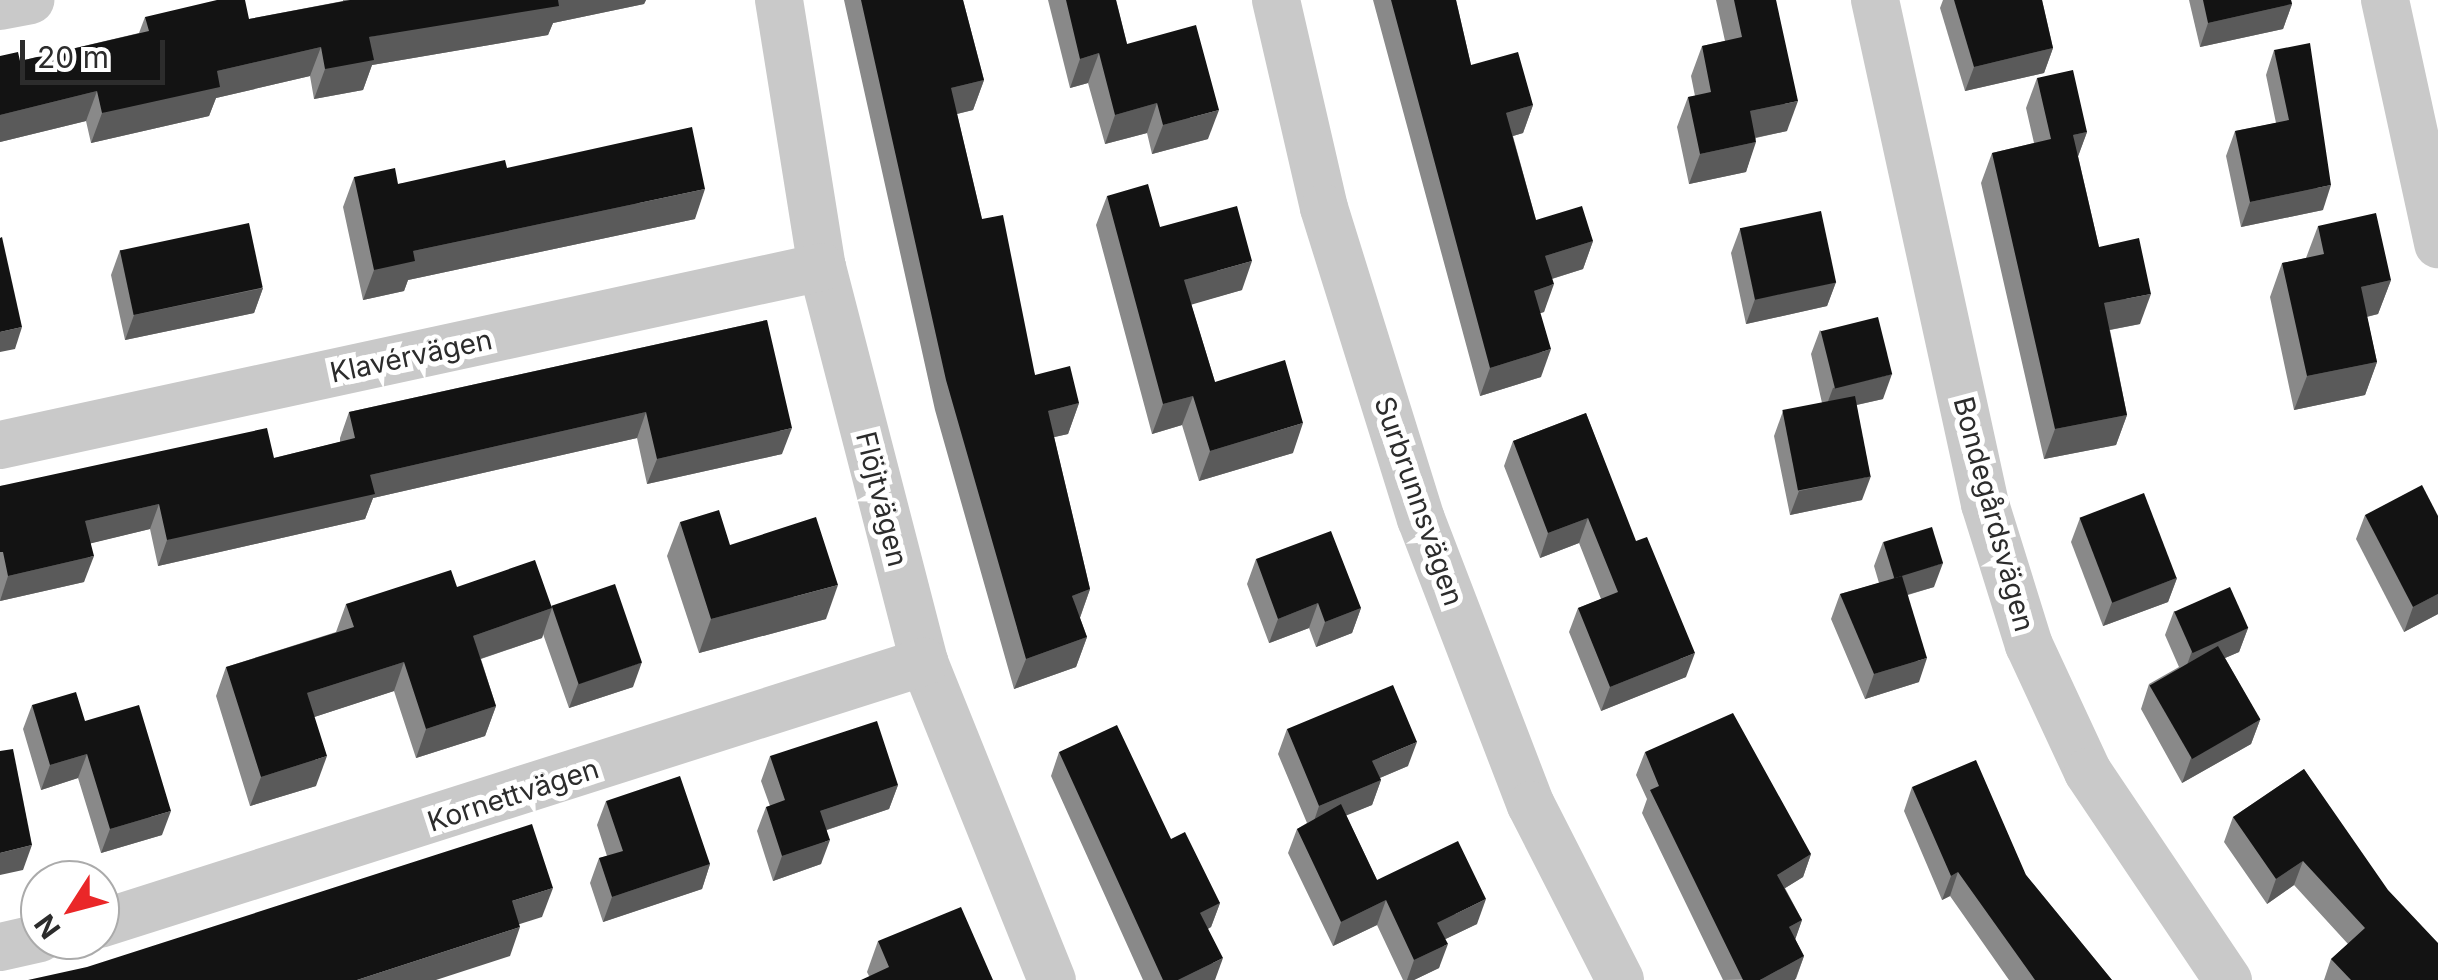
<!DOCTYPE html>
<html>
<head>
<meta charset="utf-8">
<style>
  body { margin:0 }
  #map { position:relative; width:2438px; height:980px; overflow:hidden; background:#fff; font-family:Inter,sans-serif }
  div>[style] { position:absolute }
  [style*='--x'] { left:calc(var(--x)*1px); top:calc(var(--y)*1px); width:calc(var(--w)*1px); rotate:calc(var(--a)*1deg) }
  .minor>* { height:48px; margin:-24px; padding:0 24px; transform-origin:24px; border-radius:24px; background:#c9c9c9 }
  .wall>* { inset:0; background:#898989 }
  .shaded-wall>* { inset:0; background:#5a5a5a }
  .building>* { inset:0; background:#131313; transform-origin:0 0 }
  span { translate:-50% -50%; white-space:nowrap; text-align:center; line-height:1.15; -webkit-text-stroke:10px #fff; paint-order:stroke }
  .street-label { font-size:28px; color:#2c2c2c }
  .north { position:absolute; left:20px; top:860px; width:100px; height:100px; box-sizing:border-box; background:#fff; border:2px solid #ababab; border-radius:50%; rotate:234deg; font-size:28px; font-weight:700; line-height:40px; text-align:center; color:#2c2c2c }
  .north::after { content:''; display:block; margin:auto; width:35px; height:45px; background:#ea2728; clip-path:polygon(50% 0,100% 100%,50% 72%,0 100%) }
  .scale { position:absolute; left:20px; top:40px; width:145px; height:45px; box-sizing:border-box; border:5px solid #2c2c2c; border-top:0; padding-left:12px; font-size:30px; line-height:35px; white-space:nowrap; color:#2c2c2c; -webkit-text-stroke:8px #fff; paint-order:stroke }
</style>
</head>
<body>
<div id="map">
  <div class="minor">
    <div style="--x:779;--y:0;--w:270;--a:80.9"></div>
    <div style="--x:822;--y:267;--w:408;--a:75.5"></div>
    <div style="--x:924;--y:662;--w:343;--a:68.1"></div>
    <div style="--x:1276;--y:0;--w:213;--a:77"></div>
    <div style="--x:1324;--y:208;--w:326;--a:72.7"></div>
    <div style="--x:1421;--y:519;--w:306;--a:69"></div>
    <div style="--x:1531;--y:805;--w:196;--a:63"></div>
    <div style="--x:1875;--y:0;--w:516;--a:77.69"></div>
    <div style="--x:1985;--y:504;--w:148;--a:72.7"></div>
    <div style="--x:2029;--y:645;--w:140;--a:65.1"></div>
    <div style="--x:2088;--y:772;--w:251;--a:56.1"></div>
    <div style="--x:2385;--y:0;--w:250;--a:77.7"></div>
    <div style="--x:0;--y:6;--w:31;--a:-11"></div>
    <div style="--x:0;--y:445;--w:841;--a:-12.22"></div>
    <div style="--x:100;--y:924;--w:865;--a:-17.64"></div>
    <div style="--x:0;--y:947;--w:41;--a:-12.7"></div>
  </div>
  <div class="wall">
    <div style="clip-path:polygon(343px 0,646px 0,644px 4px,553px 23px,548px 35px,372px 65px,363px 90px,314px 99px,310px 76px,216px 98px,209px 116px,91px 143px,86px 121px,0 142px,0 56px,20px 61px,139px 33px,145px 17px,249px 19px,343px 1px)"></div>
    <div style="clip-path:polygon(844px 0,963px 0,984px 80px,973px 110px,957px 114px,982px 219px,1035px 375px,1079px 403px,1068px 434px,1054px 437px,1090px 589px,1080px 618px,1087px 637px,1076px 667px,1014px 689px,935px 410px)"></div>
    <div style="clip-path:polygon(1048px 0,1116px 0,1127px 44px,1208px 139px,1152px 154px,1147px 133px,1105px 144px,1088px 83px,1070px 88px)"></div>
    <div style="clip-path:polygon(1373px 0,1456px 0,1471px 65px,1533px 105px,1523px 133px,1513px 136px,1536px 220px,1593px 241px,1583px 269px,1552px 279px,1544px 312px,1540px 313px,1541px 377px,1480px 396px)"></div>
    <div style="clip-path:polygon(1716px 0,1776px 0,1787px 131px,1756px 138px,1746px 172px,1689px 184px,1677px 127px,1688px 97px,1695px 96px,1691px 76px,1702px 46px,1725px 41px)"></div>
    <div style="clip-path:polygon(1943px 0,2042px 0,2053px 48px,2044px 73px,1965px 91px,1940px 8px)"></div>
    <div style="clip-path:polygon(2189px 0,2291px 0,2292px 4px,2283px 29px,2200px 47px)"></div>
    <div style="clip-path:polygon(2274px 50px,2323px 210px,2241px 227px,2226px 156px,2235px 131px,2276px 123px,2266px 75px)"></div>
    <div style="clip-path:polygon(2037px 78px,2087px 132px,2078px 156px,2099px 247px,2140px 324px,2110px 330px,2127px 415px,2116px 445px,2044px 459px,1981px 183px,1992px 153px,2034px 143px,2026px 108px)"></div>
    <div style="clip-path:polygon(507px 168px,695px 219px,408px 280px,404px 291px,363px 300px,343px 207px,354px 177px,398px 184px)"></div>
    <div style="clip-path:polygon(1107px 196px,1160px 227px,1242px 290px,1191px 304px,1215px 382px,1293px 453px,1199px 481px,1182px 425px,1152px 434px,1096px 225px)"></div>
    <div style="clip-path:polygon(2318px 226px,2391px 280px,2378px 314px,2367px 317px,2377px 362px,2365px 395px,2294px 410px,2270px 297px,2282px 263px,2306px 258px)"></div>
    <div style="clip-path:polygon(1740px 229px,1836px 282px,1827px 306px,1746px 324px,1731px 253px)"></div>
    <div style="clip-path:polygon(120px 250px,263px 288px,254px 313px,125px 340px,111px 275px)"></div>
    <div style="clip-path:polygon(767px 320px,782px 454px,647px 484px,637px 438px,373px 498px,365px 519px,158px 566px,150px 529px,91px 543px,84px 582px,0 601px,0 486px,274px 458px,340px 442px,340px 438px,349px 412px)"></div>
    <div style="clip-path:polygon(1820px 330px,1883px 399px,1857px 405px,1862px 500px,1790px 515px,1774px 436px,1783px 411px,1822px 403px,1811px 354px)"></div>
    <div style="clip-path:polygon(1586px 413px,1686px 677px,1601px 711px,1569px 632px,1578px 608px,1601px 599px,1579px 543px,1540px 558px,1504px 466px,1513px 441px)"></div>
    <div style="clip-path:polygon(2365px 515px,2438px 516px,2438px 614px,2404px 632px,2356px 539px)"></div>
    <div style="clip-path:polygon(2080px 518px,2177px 578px,2168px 602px,2103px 626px,2071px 542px)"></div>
    <div style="clip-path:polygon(680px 522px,826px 619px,699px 653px,667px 556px)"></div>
    <div style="clip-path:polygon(1883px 542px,1934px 587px,1908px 595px,1919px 682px,1865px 699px,1831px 619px,1840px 594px,1879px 583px,1874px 566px)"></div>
    <div style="clip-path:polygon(1256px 559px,1361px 608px,1352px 633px,1316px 647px,1309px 628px,1269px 643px,1247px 584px)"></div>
    <div style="clip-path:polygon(457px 587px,552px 606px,633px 687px,569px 708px,543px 634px,542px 638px,481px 659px,496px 706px,485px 736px,416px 758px,394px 691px,314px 717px,316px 786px,250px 806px,216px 696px,226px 667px,336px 632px,346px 604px)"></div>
    <div style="clip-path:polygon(2174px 611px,2248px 628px,2239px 652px,2225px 658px,2260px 720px,2251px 744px,2182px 783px,2141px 709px,2149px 684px,2179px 667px,2165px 635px)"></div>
    <div style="clip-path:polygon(32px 705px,85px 721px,162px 835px,101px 853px,78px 778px,41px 790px,23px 729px)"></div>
    <div style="clip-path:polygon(1287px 729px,1408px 766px,1380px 778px,1381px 780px,1372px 805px,1346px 815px,1377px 880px,1477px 924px,1445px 939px,1439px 968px,1414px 980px,1403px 980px,1377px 925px,1333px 946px,1288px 853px,1297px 829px,1307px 823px,1278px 754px)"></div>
    <div style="clip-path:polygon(1059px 752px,1171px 839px,1220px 903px,1211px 927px,1208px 929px,1215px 980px,1143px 980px,1051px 776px)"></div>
    <div style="clip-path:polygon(1645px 752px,1811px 854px,1803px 877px,1785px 888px,1802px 920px,1795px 939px,1804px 956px,1796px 979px,1723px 980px,1642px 813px,1647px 799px,1636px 775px)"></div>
    <div style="clip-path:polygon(770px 756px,898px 785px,889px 809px,827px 830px,821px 864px,773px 881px,757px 831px,766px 807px,770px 806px,761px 781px)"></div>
    <div style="clip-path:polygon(2304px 769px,2438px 980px,2324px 980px,2331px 959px,2348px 944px,2294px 885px,2267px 904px,2224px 842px,2233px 817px)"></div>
    <div style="clip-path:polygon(1912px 787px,2026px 875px,2112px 980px,2009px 980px,1950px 896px,1942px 900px,1904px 811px)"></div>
    <div style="clip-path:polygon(606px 801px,710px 864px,702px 889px,603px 922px,590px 883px,599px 858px,607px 856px,597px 825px)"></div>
    <div style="clip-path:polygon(878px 941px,993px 980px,869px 976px,867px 972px)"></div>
  </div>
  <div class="shaded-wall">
    <div style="clip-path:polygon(555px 0,646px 0,644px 4px,553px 23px,548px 35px,372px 65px,363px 90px,314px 99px,325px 69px,369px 37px)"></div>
    <div style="clip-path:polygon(2292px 4px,2283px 29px,2200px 47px,2208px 23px)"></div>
    <div style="clip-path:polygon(321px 47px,310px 76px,216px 98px,209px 116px,91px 143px,102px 113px,217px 71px)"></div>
    <div style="clip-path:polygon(2053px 48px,2044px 73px,1965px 91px,1974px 67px)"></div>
    <div style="clip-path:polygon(1099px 53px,1088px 83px,1070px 88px,1080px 59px)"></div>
    <div style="clip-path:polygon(984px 80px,973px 110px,940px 118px,951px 88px)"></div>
    <div style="clip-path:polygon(97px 91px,86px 121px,0 142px,0 115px)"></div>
    <div style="clip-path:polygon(1798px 101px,1787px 131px,1739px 141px,1750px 111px)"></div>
    <div style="clip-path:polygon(1157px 103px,1147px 133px,1105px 144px,1115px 115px)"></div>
    <div style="clip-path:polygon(1533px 105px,1523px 133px,1496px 141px,1506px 113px)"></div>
    <div style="clip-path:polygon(1219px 110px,1208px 139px,1152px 154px,1163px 125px)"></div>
    <div style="clip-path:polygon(2087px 132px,2076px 162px,2073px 135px)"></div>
    <div style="clip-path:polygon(1756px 142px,1746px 172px,1689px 184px,1700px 154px)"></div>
    <div style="clip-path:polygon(2331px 185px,2323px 210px,2241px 227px,2250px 202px)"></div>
    <div style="clip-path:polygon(705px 189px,695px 219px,408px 280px,404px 291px,363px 300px,374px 270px,413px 251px)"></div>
    <div style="clip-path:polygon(1593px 241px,1583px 269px,1535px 284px,1545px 256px)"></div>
    <div style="clip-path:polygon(1252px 261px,1242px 290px,1173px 310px,1184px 280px)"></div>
    <div style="clip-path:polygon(2391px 280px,2378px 314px,2348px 321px,2361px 287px)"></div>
    <div style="clip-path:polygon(1836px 282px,1827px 306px,1746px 324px,1755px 299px)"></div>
    <div style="clip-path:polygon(1554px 284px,1544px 312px,1524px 318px,1534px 291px)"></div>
    <div style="clip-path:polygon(263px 288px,254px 313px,125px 340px,134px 315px)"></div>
    <div style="clip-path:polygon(2151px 294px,2140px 324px,2093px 333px,2104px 303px)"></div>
    <div style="clip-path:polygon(22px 327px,15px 349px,0 352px,0 332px)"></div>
    <div style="clip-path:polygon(1551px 349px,1541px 377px,1480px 396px,1490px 368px)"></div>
    <div style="clip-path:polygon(2377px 362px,2365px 395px,2294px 410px,2307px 376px)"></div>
    <div style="clip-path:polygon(1892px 374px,1883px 399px,1824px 412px,1833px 388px)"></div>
    <div style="clip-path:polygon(1193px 396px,1182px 425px,1152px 434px,1163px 404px)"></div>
    <div style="clip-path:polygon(1079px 403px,1068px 434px,1037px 441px,1048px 411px)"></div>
    <div style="clip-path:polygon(646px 412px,637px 438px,373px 498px,365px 519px,158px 566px,167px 540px,370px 475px)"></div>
    <div style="clip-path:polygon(2127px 415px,2116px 445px,2044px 459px,2055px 429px)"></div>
    <div style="clip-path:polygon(1303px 423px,1293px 453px,1199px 481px,1210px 451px)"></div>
    <div style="clip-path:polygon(792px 428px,782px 454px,647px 484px,657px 459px)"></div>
    <div style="clip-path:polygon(1871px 476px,1862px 500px,1790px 515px,1799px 491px)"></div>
    <div style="clip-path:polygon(159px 504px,150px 529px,76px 547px,85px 521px)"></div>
    <div style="clip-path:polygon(1588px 518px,1579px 543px,1540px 558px,1548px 533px)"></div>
    <div style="clip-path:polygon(94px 556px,84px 582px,0 601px,8px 576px)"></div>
    <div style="clip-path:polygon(1943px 563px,1934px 587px,1885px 601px,1894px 577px)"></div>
    <div style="clip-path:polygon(2177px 578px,2168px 602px,2103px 626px,2112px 602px)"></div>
    <div style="clip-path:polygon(838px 585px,826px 619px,699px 653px,711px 619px)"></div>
    <div style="clip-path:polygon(1090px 589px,1079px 620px,1072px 596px)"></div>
    <div style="clip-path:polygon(2438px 594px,2438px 614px,2404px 632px,2413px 607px)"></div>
    <div style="clip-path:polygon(1318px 603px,1309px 628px,1269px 643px,1278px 619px)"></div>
    <div style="clip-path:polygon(552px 608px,542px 638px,462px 665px,473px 636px)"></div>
    <div style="clip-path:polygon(1361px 608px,1352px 633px,1316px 647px,1325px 622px)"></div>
    <div style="clip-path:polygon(2248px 628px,2239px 652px,2183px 676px,2192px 651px)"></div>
    <div style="clip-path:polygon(1087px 637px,1076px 667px,1014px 689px,1026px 659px)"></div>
    <div style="clip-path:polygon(1695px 653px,1686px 677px,1601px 711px,1610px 687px)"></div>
    <div style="clip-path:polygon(1927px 658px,1919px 682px,1865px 699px,1874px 674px)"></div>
    <div style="clip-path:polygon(404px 662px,394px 691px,296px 723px,307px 693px)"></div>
    <div style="clip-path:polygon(642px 662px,633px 687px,569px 708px,578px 684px)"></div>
    <div style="clip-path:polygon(496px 706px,485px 736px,416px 758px,426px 729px)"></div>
    <div style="clip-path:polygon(2260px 720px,2251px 744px,2182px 783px,2191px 758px)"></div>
    <div style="clip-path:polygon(1417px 742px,1408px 766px,1363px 785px,1372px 761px)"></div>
    <div style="clip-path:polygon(87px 754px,78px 778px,41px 790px,50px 765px)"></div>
    <div style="clip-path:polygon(327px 756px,316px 786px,250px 806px,261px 777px)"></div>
    <div style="clip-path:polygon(1381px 780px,1372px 805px,1311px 830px,1319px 806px)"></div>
    <div style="clip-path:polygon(898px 785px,889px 809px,811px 835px,820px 811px)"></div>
    <div style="clip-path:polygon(171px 811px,162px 835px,101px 853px,110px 829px)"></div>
    <div style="clip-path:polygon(830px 840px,821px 864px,773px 881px,782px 856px)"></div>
    <div style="clip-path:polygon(32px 845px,23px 870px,0 875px,0 853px)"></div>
    <div style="clip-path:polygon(1811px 854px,1803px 877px,1769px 898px,1777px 875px)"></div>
    <div style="clip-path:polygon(2303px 861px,2294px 885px,2267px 904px,2276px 879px)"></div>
    <div style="clip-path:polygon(710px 864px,702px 889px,603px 922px,612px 897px)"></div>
    <div style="clip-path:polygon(1958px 872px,1950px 896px,1942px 900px,1951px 876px)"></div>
    <div style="clip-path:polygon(553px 888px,542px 917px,501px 930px,512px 901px)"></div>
    <div style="clip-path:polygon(1486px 899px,1477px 924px,1429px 947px,1437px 923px)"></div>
    <div style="clip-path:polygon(1386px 900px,1377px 925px,1333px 946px,1341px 922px)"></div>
    <div style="clip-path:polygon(1220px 903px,1211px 927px,1192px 937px,1200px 913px)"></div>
    <div style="clip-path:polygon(1802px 920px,1794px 943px,1789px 927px)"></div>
    <div style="clip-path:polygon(520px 927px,510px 956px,436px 980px,357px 980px)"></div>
    <div style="clip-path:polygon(1448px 944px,1439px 968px,1414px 980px,1407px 980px,1414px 960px)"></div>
    <div style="clip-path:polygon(1804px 956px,1795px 980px,1760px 980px)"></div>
    <div style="clip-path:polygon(1223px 958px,1215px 980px,1178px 980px)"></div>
  </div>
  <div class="building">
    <div style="clip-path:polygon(217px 0,245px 0,249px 19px,350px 0,558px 0,559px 6px,369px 37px,374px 60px,325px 69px,321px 47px,217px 71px,220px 87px,102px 113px,97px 91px,0 115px,0 56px,18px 52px,20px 61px,149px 31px,145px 17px)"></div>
    <div style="clip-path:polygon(861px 0,963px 0,984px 80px,951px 88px,982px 219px,1003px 215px,1035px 375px,1070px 366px,1079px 403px,1048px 411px,1090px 589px,1072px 596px,1087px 637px,1026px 659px,946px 380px)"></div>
    <div style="clip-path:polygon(1066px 0,1116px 0,1127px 44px,1196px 25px,1219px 110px,1163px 125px,1157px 103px,1115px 115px,1099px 53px,1080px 59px)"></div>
    <div style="clip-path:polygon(1391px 0,1456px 0,1471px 65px,1518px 52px,1533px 105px,1506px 113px,1536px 220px,1582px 206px,1593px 241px,1545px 256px,1554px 284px,1534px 291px,1551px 349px,1490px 368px)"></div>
    <div style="clip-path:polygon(1734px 0,1776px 0,1798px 101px,1750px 111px,1756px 142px,1700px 154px,1688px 97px,1711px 92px,1702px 46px,1742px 37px)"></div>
    <div style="clip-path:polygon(1954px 0,2042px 0,2053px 48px,1974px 67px)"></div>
    <div style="clip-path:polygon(2203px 0,2291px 0,2292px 4px,2208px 23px)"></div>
    <div style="clip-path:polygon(2310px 43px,2331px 185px,2250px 202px,2235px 131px,2289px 120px,2274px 50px)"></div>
    <div style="clip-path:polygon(2073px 70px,2087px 132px,2073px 135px,2099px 247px,2139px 238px,2151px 294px,2104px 303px,2127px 415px,2055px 429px,1992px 153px,2051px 139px,2037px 78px)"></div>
    <div style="clip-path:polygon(692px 127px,705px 189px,413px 251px,415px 261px,374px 270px,354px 177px,395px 168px,398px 184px,505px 160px,507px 168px)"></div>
    <div style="clip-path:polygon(1148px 184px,1160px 227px,1237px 206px,1252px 261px,1184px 280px,1215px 382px,1285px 360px,1303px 423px,1210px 451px,1193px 396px,1163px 404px,1107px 196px)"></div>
    <div style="left:1821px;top:211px;width:73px;height:83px;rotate:78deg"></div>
    <div style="clip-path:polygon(2376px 213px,2391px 280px,2361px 287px,2377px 362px,2307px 376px,2282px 263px,2324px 254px,2318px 226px)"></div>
    <div style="left:249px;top:223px;width:66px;height:132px;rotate:78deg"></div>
    <div style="clip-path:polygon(2px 237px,22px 327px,0 332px,0 238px)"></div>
    <div style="left:1878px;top:317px;width:59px;height:59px;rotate:76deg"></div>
    <div style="clip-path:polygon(767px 320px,792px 428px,657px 459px,646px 412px,370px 475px,375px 494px,167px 540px,159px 504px,85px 521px,94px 556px,8px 576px,3px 552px,0 552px,0 486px,267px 428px,274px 458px,355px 438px,349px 412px)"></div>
    <div style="left:1855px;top:396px;width:82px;height:74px;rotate:79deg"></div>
    <div style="clip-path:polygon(1586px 413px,1636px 541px,1647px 537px,1695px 653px,1610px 687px,1578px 608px,1618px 592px,1588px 518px,1548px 533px,1513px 441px)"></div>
    <div style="clip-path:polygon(2422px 485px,2438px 516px,2438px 594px,2413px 607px,2365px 515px)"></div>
    <div style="left:2144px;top:493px;width:91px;height:69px;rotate:69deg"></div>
    <div style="clip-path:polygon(719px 510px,730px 545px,816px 517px,838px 585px,711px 619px,680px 522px)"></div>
    <div style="left:1932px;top:527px;width:38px;height:51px;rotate:73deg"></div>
    <div style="clip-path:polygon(1331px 531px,1361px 608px,1325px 622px,1318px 603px,1278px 619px,1256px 559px)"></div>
    <div style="clip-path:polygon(535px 560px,552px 608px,473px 636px,496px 706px,426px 729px,404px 662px,307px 693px,327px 756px,261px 777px,226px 667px,354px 627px,346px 604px,451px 570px,457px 587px)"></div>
    <div style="clip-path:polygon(1902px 576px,1927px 658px,1874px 674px,1840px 594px)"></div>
    <div style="left:615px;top:584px;width:83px;height:67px;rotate:71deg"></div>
    <div style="left:2230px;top:587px;width:45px;height:61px;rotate:66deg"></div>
    <div style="left:2218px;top:646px;width:85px;height:79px;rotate:60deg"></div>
    <div style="clip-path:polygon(1393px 685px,1417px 742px,1372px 761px,1381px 780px,1319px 806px,1287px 729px)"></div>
    <div style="clip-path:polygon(76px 692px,85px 721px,139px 705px,171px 811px,110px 829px,87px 754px,50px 765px,32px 705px)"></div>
    <div style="clip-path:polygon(1733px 713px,1811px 854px,1777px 875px,1802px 920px,1789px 927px,1804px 956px,1760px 980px,1743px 980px,1650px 790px,1659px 786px,1645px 752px)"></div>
    <div style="clip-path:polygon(877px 721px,898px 785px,820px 811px,830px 840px,782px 856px,766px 807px,785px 800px,770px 756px)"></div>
    <div style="clip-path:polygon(1117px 725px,1171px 839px,1185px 832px,1220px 903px,1200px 913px,1223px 958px,1178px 980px,1163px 980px,1059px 752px)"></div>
    <div style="clip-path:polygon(13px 749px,32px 845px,0 853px,0 751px)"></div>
    <div style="clip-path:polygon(1976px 760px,2026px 875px,2112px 980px,2035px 980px,1958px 872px,1951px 876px,1912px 787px)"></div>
    <div style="clip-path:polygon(2304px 769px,2388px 890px,2438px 943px,2438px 980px,2351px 980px,2331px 959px,2365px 928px,2303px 861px,2276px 879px,2233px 817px)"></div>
    <div style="clip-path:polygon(680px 776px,710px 864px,612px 897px,599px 858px,623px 851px,606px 801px)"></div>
    <div style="clip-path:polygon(1341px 804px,1377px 880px,1458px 841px,1486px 899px,1437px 923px,1448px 944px,1414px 960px,1386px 900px,1341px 922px,1297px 829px)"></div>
    <div style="clip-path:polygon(532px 824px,553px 888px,512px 901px,520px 927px,357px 980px,28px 980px,87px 967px)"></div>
    <div style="clip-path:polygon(961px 907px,993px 980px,861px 980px,889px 967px,878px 941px)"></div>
  </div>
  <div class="street-label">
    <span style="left:411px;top:356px;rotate:-12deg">Klavérvägen</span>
    <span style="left:882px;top:499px;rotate:76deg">Flöjtvägen</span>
    <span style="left:1419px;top:501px;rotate:71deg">Surbrunnsvägen</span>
    <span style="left:1994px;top:514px;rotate:75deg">Bondegårdsvägen</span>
    <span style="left:513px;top:795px;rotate:-18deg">Kornettvägen</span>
  </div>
  <div class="north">N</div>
  <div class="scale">20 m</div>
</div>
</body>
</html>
